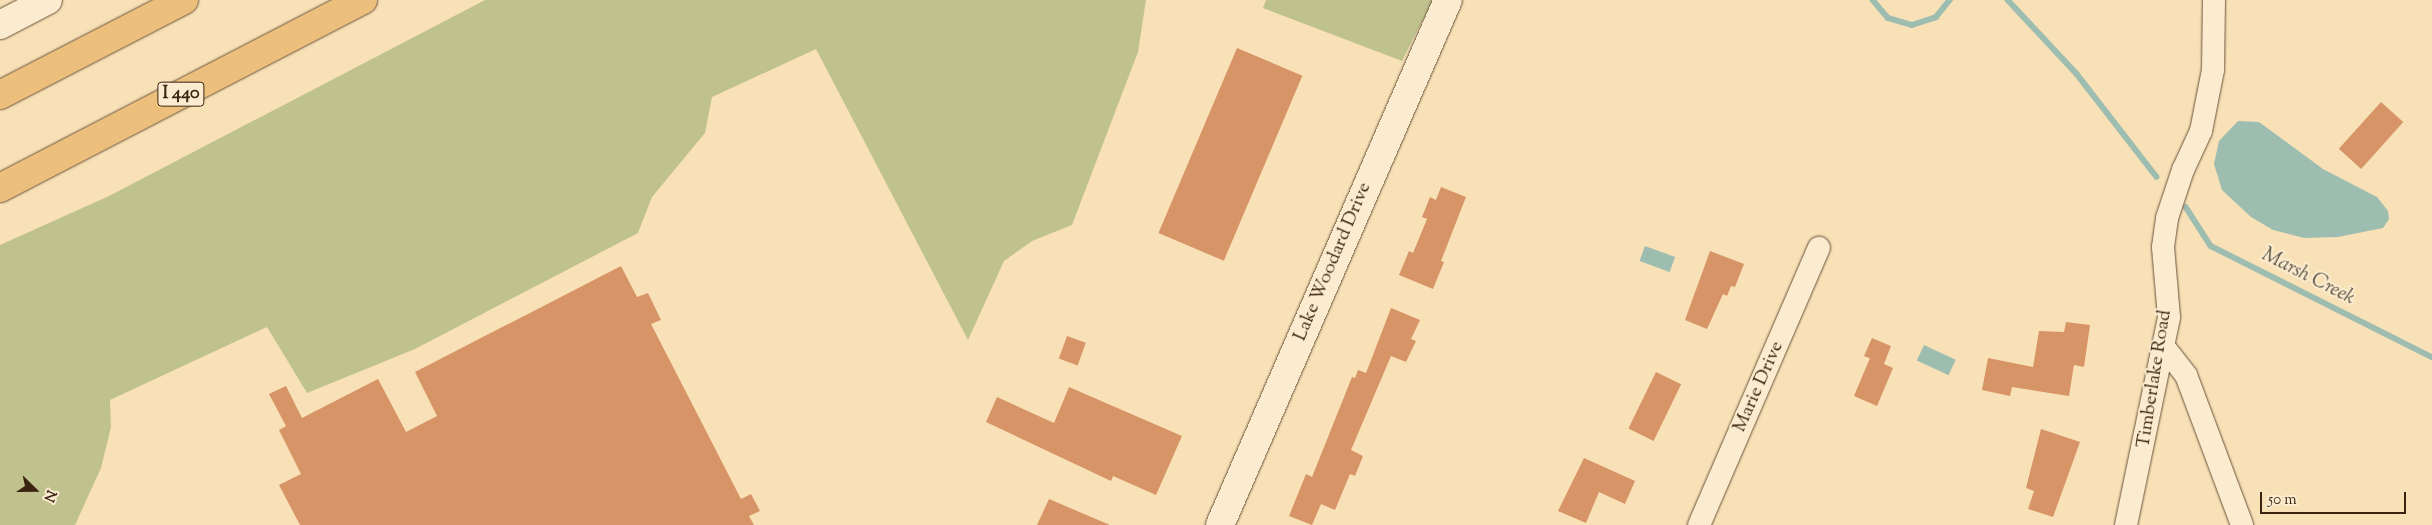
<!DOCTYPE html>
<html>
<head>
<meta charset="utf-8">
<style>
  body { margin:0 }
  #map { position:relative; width:2432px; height:525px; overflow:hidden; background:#f9e1b7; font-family:"Sorts Mill Goudy",serif }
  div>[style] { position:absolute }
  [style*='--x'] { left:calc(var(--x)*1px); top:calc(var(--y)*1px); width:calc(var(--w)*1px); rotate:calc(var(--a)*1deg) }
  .green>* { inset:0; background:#c0c28d }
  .water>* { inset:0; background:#9ebdb1; transform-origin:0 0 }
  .stream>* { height:5.5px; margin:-2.75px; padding:0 2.75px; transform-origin:2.75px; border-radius:2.75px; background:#9ebdb1 }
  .building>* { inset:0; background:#d79467; transform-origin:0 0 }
  .roads { filter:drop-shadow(0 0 1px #6a523a) drop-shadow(0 0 1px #6a523a) }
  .minor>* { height:22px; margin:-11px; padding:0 11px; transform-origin:11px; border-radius:11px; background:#fbecd0 }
  .tertiary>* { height:28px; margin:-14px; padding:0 14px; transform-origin:14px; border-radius:14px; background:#fbecd0 }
  .motorway>* { height:28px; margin:-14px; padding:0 14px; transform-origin:14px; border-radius:14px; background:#ecc07c }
  span { translate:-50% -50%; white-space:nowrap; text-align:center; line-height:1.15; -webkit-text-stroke:4px #fbecd0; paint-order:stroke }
  .shield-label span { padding:1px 4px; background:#fbecd0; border:1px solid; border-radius:4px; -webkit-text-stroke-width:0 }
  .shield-label { font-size:18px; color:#3b2311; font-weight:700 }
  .street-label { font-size:19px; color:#3b2311 }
  .water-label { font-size:20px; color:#595141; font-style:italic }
  .north { position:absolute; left:10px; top:465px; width:50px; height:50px; -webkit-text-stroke:4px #fbecd0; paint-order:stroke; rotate:112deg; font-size:14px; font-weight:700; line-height:20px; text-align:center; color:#3b2311 }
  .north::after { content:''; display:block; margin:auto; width:18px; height:22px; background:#3b2311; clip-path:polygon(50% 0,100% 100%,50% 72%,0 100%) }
  .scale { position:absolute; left:2260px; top:492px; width:146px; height:22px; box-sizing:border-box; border:2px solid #3b2311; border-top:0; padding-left:6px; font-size:15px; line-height:18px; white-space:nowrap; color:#3b2311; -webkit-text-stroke:4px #fbecd0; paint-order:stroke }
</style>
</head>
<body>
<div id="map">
  <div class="green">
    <div style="clip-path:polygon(485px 0,1146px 0,1138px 52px,1072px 225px,1032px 241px,1004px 261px,968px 340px,816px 49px,712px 97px,705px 133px,652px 197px,638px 233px,415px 349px,307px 393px,267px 327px,110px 400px,111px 427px,101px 468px,75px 525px,0 525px,0 245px,109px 196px)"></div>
    <div style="clip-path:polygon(1266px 0,1433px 0,1402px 61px,1263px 8px)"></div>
  </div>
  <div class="water">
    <div style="clip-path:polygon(2238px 121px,2259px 122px,2323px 169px,2377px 197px,2388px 211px,2389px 219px,2383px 228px,2338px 237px,2304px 238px,2273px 230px,2251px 217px,2222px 190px,2214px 164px,2219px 141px)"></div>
    <div style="left:1645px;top:246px;width:32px;height:16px;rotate:20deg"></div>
    <div style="left:1924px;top:345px;width:35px;height:17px;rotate:25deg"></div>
  </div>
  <div class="stream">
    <div style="--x:1873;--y:0;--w:23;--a:50"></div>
    <div style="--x:1888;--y:18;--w:25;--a:16"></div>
    <div style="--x:1912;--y:25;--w:25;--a:-18"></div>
    <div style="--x:1936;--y:17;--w:22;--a:-51"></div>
    <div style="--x:2008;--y:0;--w:101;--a:47"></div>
    <div style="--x:2077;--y:74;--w:130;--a:52.2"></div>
    <div style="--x:2186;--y:207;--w:46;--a:57.3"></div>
    <div style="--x:2211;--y:246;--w:247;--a:26.7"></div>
  </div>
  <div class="building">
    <div style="left:1237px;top:48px;width:71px;height:201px;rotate:23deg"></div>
    <div style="left:2381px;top:102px;width:30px;height:63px;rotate:42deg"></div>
    <div style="clip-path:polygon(1441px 187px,1466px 197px,1441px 261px,1444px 262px,1433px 289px,1399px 275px,1409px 251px,1413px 253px,1427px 219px,1422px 217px,1430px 197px,1436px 200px)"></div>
    <div style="clip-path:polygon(1710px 251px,1744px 264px,1735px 287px,1731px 286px,1727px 296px,1723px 294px,1707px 329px,1685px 320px)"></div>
    <div style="clip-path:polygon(621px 266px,637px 297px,648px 293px,661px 320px,651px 324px,741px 499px,751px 494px,760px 511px,749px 516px,754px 525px,300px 525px,279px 485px,301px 474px,279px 430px,286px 426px,269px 394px,286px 386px,302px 418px,378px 379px,406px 432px,437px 416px,415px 372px)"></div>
    <div style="clip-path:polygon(1391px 308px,1420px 320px,1411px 339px,1416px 341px,1406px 362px,1391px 356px,1351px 450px,1363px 456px,1355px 476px,1350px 474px,1335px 510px,1321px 504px,1312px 525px,1289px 516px,1306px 474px,1312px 477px,1352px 377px,1355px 378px,1358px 370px,1366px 373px)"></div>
    <div style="clip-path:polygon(2066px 322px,2090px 325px,2084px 367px,2074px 365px,2069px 396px,2012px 387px,2010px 396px,1982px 390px,1988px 358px,2033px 367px,2039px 331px,2064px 332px)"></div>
    <div style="left:1067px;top:336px;width:20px;height:24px;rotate:20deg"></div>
    <div style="clip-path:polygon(1872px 338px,1891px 346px,1884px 364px,1893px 368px,1877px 406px,1854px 396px,1870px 358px,1882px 363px,1864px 356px)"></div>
    <div style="left:1656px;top:372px;width:28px;height:63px;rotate:26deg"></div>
    <div style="clip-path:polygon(1069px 387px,1182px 436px,1156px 495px,1113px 476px,1111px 481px,986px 422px,997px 397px,1054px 423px)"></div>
    <div style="clip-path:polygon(2041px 429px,2080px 442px,2053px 517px,2028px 509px,2034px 491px,2026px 488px)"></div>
    <div style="clip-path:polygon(1584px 458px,1635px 481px,1625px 504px,1599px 492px,1586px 523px,1558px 511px)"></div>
    <div style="clip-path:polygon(1049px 499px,1110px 525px,1037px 525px)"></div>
  </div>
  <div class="roads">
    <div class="minor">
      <div style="--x:2164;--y:347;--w:36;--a:52"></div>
      <div style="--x:2186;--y:375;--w:160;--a:69.5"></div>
      <div style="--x:1699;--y:525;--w:302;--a:-66.6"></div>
      <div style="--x:2126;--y:525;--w:212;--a:-78.3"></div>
      <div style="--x:2169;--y:317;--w:70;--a:-94.9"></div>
      <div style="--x:2163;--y:247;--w:29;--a:-82"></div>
      <div style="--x:2167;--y:218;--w:51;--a:-71.6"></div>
      <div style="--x:2183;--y:170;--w:43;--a:-65.2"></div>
      <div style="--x:2201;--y:131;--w:62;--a:-78.9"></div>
      <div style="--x:2213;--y:70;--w:70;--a:-89.2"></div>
    </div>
    <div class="tertiary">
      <div style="--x:0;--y:25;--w:54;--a:-27.5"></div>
      <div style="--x:1220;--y:525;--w:572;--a:-66.53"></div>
    </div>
    <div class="motorway">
      <div style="--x:0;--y:95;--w:207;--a:-27.3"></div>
      <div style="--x:0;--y:188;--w:409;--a:-27.4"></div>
    </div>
  </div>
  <div class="shield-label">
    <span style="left:181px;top:94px">I 440</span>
  </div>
  <div class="street-label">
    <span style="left:1333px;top:262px;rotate:-67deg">Lake Woodard Drive</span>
    <span style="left:2155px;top:379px;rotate:-81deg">Timberlake Road</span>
    <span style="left:1759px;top:387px;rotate:-66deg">Marie Drive</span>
  </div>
  <div class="water-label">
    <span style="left:2308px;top:277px;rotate:27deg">Marsh Creek</span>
  </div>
  <div class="north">N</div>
  <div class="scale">50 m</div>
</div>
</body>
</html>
